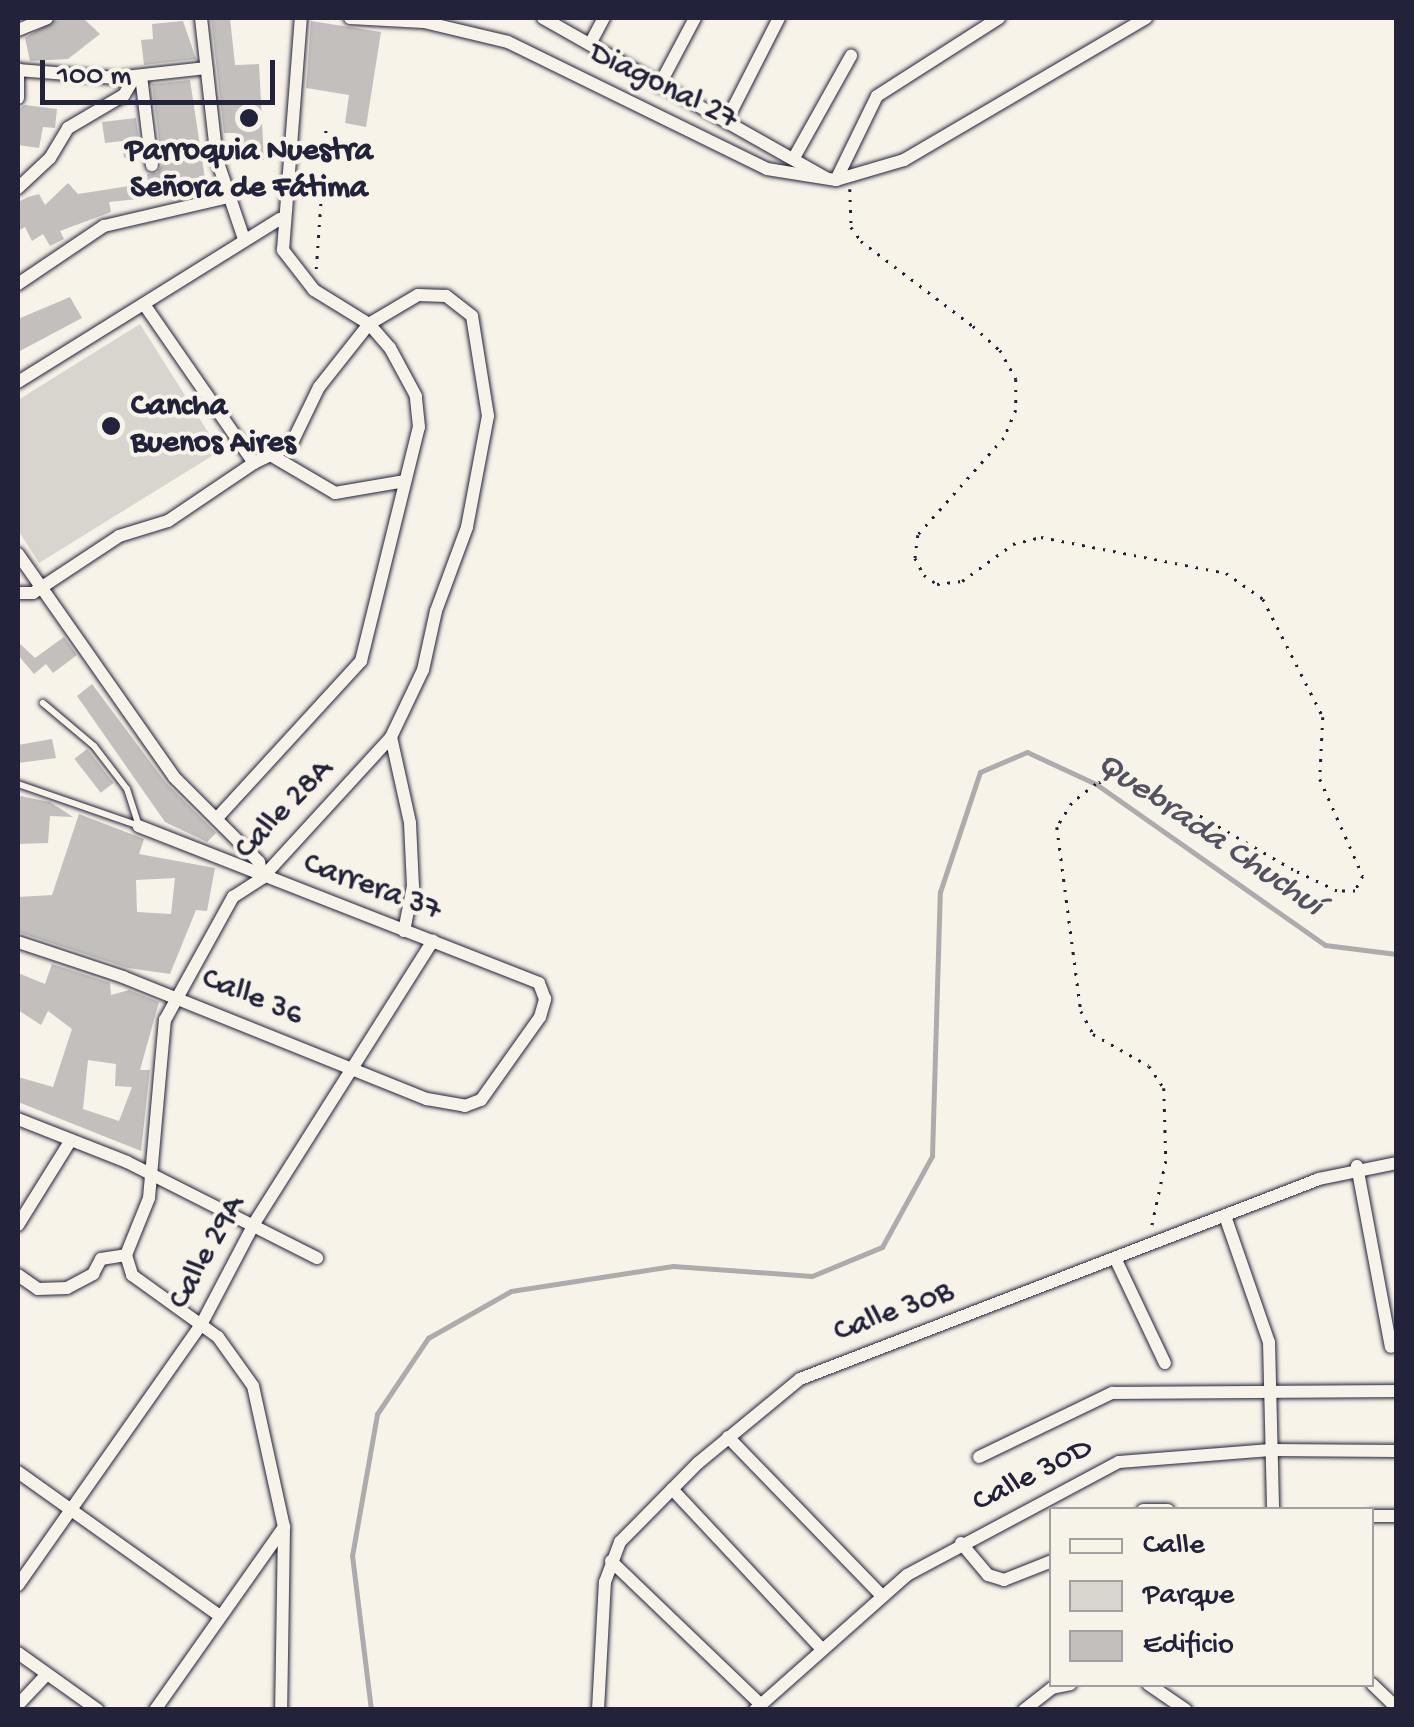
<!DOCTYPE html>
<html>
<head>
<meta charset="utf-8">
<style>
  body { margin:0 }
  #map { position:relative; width:1414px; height:1727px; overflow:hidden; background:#f7f3e8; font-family:"Gochi Hand",sans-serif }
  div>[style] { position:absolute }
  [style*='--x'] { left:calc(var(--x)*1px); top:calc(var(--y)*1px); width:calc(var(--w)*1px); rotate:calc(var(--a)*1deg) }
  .green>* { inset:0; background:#d8d5cf }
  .stream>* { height:5px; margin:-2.5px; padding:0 2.5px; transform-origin:2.5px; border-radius:2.5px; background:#aeabad }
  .building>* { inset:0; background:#c2bfbd; transform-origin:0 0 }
  .path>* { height:2.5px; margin-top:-1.25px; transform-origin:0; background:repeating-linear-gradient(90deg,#22223b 0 2.5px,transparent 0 10.5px) }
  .roads { filter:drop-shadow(0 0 2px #22223b) drop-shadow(0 0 2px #22223b) }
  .service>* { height:6px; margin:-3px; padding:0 3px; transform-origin:3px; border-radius:3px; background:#f7f3e8 }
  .minor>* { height:12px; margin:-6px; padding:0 6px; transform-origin:6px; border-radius:6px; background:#f7f3e8 }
  .dots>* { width:28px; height:28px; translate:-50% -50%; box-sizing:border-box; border:5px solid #f7f3e8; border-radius:50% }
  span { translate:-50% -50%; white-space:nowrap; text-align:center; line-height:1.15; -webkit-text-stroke:8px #f7f3e8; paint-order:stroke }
  .street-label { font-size:32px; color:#22223b }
  .poi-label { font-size:32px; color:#22223b; font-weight:700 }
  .left { translate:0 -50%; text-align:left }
  .water-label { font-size:35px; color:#535263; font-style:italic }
  .frame { position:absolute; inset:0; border:20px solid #22223b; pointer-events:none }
  .legend { position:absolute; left:1049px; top:1507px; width:325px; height:180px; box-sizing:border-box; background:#f7f3e8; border:2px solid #a29fa3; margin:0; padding:12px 18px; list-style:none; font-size:30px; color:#22223b }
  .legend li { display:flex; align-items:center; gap:20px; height:50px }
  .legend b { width:50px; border:2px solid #a29fa3 }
  .scale { position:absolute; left:40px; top:60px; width:235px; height:45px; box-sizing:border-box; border:5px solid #22223b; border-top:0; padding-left:12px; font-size:30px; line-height:35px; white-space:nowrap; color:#22223b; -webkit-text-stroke:8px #f7f3e8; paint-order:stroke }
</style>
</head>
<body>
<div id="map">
  <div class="green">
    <div style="clip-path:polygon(140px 324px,220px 451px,39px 563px,18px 530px,18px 400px)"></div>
  </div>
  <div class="stream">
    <div style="--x:1396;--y:617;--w:6;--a:90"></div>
    <div style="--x:371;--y:1710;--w:155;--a:-97"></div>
    <div style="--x:352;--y:1556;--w:144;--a:-80"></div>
    <div style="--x:377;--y:1414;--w:92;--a:-56.1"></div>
    <div style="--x:428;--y:1338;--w:95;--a:-29.5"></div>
    <div style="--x:511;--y:1291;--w:164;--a:-8.8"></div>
    <div style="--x:673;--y:1266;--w:139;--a:4.1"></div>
    <div style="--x:812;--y:1276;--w:76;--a:-22.5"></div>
    <div style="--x:882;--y:1247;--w:104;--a:-61.2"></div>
    <div style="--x:932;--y:1156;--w:264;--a:-88.3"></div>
    <div style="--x:940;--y:892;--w:126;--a:-71.6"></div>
    <div style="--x:980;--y:772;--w:51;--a:-23.1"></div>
    <div style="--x:1027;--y:752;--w:76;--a:24.9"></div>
    <div style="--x:1096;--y:784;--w:280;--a:35.1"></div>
    <div style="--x:1325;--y:945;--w:72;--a:7.2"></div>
  </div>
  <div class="building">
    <div style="clip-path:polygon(58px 18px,83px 18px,100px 34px,68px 59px,30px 61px,25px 38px)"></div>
    <div style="clip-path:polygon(211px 18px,230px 18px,235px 65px,259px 64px,264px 160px,237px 161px,236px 133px,224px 133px)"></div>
    <div style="clip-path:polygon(183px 21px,196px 59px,144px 65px,141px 40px,153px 39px,152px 24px)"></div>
    <div style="clip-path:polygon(311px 21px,381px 32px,366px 127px,345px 123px,349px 95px,306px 88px)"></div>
    <div style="clip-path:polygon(190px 80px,207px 192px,109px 202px,111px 212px,60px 231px,64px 239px,50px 246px,43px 234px,32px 241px,25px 227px,18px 231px,18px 202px,28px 197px,39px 194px,45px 205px,68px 183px,78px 194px,148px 183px,147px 174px,157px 173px,162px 165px,152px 84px)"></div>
    <div style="clip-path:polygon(25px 105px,57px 109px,55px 128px,43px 127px,39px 148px,18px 145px,18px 109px)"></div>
    <div style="clip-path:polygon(136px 118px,141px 156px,124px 158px,122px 141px,105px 143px,102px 122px)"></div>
    <div style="clip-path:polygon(70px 297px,82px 318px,18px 352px,18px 319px)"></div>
    <div style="clip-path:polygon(64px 637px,77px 655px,53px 673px,46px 664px,34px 674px,18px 655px,18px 642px,35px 658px)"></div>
    <div style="clip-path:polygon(92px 684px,166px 783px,216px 833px,207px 842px,165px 822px,77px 696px)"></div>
    <div style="clip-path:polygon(52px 739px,56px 758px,18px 763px,18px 745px)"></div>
    <div style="left:87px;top:749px;width:43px;height:16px;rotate:52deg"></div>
    <div style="clip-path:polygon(20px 796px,50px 802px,73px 817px,50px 816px,48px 843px,18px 844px)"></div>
    <div style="clip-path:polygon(evenodd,79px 814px,144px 839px,139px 854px,215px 868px,207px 911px,196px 910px,170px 974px,128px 968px,18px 932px,18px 897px,52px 895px,79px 814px,175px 878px,171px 914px,137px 912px,136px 880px,175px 878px)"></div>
    <div style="clip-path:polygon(evenodd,52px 964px,110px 983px,111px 995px,129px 990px,159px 1002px,140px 1070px,150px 1070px,141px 1151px,18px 1102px,18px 1077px,53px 1087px,72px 1029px,48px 1011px,41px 1025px,18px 1010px,18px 973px,45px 984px,52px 964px,88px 1060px,116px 1064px,115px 1086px,132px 1087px,119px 1121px,83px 1109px,88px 1060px)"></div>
  </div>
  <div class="path">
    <div style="--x:850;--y:189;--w:38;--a:88"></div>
    <div style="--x:851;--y:227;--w:17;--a:54"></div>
    <div style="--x:861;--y:241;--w:141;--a:37.2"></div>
    <div style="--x:973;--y:326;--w:36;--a:42"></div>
    <div style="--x:1000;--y:350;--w:33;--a:61"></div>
    <div style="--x:1016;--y:379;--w:31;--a:90"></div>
    <div style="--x:1016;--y:410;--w:30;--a:113"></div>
    <div style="--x:1004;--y:438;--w:130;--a:131.6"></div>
    <div style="--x:918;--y:535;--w:23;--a:97"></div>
    <div style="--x:915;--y:558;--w:19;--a:62"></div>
    <div style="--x:924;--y:575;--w:16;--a:35"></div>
    <div style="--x:937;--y:584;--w:25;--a:-7"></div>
    <div style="--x:962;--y:581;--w:63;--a:-36"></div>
    <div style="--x:1013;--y:544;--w:29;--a:-14"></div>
    <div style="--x:1041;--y:537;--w:188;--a:11"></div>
    <div style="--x:1226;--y:573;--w:45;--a:35.1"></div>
    <div style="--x:1263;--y:599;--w:132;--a:63"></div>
    <div style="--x:1323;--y:717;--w:62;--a:92.8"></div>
    <div style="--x:1320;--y:779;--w:106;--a:66.1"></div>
    <div style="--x:1363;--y:876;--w:17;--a:118"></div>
    <div style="--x:1355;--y:891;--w:18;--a:180"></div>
    <div style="--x:1337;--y:891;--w:49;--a:-154.5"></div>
    <div style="--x:1293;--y:870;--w:170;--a:-150"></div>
    <div style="--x:1146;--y:785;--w:36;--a:-169"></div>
    <div style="--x:1111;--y:778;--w:16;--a:158"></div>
    <div style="--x:1096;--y:784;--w:31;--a:142"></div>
    <div style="--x:1072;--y:803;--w:28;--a:122"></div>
    <div style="--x:1057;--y:827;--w:186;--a:82.6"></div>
    <div style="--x:1081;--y:1011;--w:26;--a:62"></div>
    <div style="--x:1093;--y:1034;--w:64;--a:29.7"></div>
    <div style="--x:1149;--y:1066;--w:27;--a:56"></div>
    <div style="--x:1164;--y:1088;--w:73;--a:88.4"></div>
    <div style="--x:1166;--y:1161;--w:66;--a:102.2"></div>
    <div style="--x:316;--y:269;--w:142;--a:-86"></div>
  </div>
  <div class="roads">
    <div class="service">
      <div style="--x:18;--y:784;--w:128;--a:19.1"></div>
      <div style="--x:139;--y:826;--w:39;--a:-108"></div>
      <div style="--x:127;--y:789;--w:54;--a:-127.5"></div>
      <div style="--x:94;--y:746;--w:67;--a:-139.9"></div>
    </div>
    <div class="minor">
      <div style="--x:201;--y:18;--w:143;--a:83.6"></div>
      <div style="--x:217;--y:160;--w:83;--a:71.1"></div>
      <div style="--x:350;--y:18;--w:74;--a:3.1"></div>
      <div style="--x:424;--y:22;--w:86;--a:13.4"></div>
      <div style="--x:508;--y:42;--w:288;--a:26.1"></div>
      <div style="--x:767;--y:169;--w:70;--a:9.1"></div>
      <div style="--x:836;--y:180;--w:71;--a:-16.4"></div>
      <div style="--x:904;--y:160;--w:281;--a:-30.4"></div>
      <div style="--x:543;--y:18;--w:325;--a:29.5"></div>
      <div style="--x:18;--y:30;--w:31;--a:-22"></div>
      <div style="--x:590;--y:44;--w:30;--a:-62"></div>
      <div style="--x:18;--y:69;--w:29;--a:90"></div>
      <div style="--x:18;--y:70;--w:98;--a:4.7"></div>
      <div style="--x:116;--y:78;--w:91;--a:-6.3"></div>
      <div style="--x:141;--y:76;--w:90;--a:83"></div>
      <div style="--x:659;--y:86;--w:77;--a:-62.1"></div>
      <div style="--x:726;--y:122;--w:117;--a:-63"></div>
      <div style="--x:795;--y:156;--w:115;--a:-60.8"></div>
      <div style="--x:836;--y:180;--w:93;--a:-64"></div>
      <div style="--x:877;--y:96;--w:145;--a:-32.6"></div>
      <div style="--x:18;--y:188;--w:44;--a:-43.2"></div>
      <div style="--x:50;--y:158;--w:35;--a:-59"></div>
      <div style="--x:68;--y:128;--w:65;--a:-30.5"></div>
      <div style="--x:124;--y:95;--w:21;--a:-59"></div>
      <div style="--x:18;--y:284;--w:104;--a:-34"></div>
      <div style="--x:104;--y:226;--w:128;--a:-13.1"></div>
      <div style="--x:18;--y:382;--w:309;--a:-31.9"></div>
      <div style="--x:274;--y:457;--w:71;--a:30.5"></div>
      <div style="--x:335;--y:493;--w:71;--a:-9.7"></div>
      <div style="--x:18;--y:554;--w:272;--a:55"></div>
      <div style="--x:174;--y:777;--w:120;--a:45"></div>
      <div style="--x:259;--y:862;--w:16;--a:79"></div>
      <div style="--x:18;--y:593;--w:15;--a:0"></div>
      <div style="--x:33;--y:593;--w:103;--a:-33.5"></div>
      <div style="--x:119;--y:536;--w:51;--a:-17"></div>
      <div style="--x:168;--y:521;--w:104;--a:-34"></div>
      <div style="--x:391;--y:737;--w:88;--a:77.5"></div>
      <div style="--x:410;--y:823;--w:63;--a:87.3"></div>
      <div style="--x:413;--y:886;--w:46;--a:101.3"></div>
      <div style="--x:218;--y:817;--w:212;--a:-47.5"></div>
      <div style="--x:361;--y:661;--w:241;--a:-76.1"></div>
      <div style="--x:419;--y:427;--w:31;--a:-96"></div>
      <div style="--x:416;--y:396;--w:55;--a:-118.4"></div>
      <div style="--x:390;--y:348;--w:32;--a:-131"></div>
      <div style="--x:369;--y:324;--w:65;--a:-148.3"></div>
      <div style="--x:314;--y:290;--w:51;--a:-127.8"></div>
      <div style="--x:283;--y:250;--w:233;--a:-85.6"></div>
      <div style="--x:18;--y:942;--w:111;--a:18.4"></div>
      <div style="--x:123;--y:977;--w:328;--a:21.9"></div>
      <div style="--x:427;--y:1099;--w:39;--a:10"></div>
      <div style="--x:465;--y:1106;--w:17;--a:-21"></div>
      <div style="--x:481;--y:1100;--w:102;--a:-54.6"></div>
      <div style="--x:540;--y:1017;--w:19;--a:-74"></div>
      <div style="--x:545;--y:999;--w:17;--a:-111"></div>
      <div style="--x:539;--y:983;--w:430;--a:-158.6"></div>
      <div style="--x:18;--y:1119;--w:117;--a:21.5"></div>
      <div style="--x:127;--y:1162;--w:213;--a:26.8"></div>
      <div style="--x:1357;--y:1166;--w:184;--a:79.4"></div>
      <div style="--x:1225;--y:1216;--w:133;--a:70.8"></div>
      <div style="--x:1269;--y:1342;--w:168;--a:88.6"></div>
      <div style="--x:18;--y:1225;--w:100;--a:-58.1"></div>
      <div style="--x:126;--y:1255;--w:61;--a:-68"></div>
      <div style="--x:149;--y:1198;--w:179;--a:-84.9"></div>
      <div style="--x:165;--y:1020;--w:141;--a:-61.1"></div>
      <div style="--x:233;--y:897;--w:35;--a:-33"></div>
      <div style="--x:262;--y:878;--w:191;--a:-47.5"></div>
      <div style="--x:391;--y:737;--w:74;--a:-64.5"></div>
      <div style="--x:423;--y:670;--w:60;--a:-77.6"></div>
      <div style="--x:436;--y:611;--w:90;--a:-69.7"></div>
      <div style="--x:467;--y:527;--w:113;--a:-79.3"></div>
      <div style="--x:488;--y:416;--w:101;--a:-99.1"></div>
      <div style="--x:472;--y:316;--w:33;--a:-142"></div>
      <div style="--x:446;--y:296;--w:28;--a:-178"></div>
      <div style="--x:418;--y:295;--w:57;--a:149.4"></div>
      <div style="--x:369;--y:324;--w:80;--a:128.4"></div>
      <div style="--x:319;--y:387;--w:64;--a:115.8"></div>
      <div style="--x:291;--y:445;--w:41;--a:154.1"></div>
      <div style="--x:254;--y:463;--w:193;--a:-124.7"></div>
      <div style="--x:126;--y:1255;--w:21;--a:73"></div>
      <div style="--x:132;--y:1275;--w:106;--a:35.8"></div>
      <div style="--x:218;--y:1337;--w:60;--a:54.5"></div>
      <div style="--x:253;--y:1386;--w:144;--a:77.6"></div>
      <div style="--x:284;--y:1527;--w:183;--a:90.9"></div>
      <div style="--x:1116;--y:1260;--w:114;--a:64.6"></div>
      <div style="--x:18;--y:1275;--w:24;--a:35"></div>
      <div style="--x:38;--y:1289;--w:29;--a:-2"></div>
      <div style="--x:67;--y:1288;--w:30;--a:-28"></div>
      <div style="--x:93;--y:1274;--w:17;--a:-62"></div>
      <div style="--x:101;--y:1259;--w:25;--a:-9"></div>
      <div style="--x:728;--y:1437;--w:219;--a:45.9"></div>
      <div style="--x:979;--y:1457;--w:148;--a:-25.7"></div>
      <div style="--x:1112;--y:1393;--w:284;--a:-0.4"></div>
      <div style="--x:18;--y:1472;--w:244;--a:35.5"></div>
      <div style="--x:672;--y:1489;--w:216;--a:46.9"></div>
      <div style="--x:1143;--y:1510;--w:25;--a:0"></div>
      <div style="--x:1372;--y:1516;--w:24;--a:0"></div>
      <div style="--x:961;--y:1543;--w:42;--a:49.8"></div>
      <div style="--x:988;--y:1575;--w:17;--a:17"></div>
      <div style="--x:1004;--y:1580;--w:52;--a:-21.6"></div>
      <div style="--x:611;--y:1561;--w:207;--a:43.8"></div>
      <div style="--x:18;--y:1585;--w:318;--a:-54.9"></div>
      <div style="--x:201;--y:1325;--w:116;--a:-62.3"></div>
      <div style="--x:255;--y:1222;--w:333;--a:-57.7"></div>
      <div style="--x:18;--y:1653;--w:98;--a:35.5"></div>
      <div style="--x:1148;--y:1684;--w:46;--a:34.4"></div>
      <div style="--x:1372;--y:1684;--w:33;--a:44"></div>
      <div style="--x:18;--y:1705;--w:42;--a:-46.9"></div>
      <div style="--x:155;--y:1710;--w:224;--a:-54.8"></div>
      <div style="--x:598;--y:1710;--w:128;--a:-86.9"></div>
      <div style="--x:605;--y:1582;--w:43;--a:-69.4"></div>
      <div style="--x:620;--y:1542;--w:111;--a:-45.4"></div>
      <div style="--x:698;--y:1463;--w:132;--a:-39.5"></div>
      <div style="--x:800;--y:1379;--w:556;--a:-21.07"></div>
      <div style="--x:1319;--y:1179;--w:79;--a:-11.7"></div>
      <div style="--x:755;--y:1710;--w:203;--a:-41.6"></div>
      <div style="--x:907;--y:1575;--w:240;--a:-28.1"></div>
      <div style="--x:1119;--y:1462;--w:152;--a:-4.5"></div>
      <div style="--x:1271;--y:1450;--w:125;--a:0.5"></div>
      <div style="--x:1024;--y:1710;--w:36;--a:-38"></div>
      <div style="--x:1052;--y:1688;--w:19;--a:-12"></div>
    </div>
  </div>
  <div class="dots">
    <div style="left:249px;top:118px;background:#22223b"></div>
    <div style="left:111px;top:426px;background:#22223b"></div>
  </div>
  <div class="street-label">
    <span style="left:663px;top:87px;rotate:26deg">Diagonal 27</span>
    <span style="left:285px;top:810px;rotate:-46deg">Calle 28A</span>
    <span style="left:372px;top:888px;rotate:20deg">Carrera 37</span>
    <span style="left:252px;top:998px;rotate:22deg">Calle 36</span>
    <span style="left:208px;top:1253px;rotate:-61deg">Calle 29A</span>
    <span style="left:894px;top:1313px;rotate:-20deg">Calle 30B</span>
    <span style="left:1033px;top:1476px;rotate:-27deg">Calle 30D</span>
  </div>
  <div class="poi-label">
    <span style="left:249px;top:171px">Parroquia Nuestra<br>Señora de Fátima</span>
    <span class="left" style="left:131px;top:426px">Cancha<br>Buenos Aires</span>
  </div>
  <div class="water-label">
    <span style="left:1209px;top:836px;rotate:34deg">Quebrada Chuchuí</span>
  </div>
  <div class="frame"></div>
  <ul class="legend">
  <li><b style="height:12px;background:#f7f3e8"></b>Calle</li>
  <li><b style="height:28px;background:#d8d5cf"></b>Parque</li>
  <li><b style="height:28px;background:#c2bfbd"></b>Edificio</li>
  </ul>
  <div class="scale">100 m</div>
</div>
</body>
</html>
